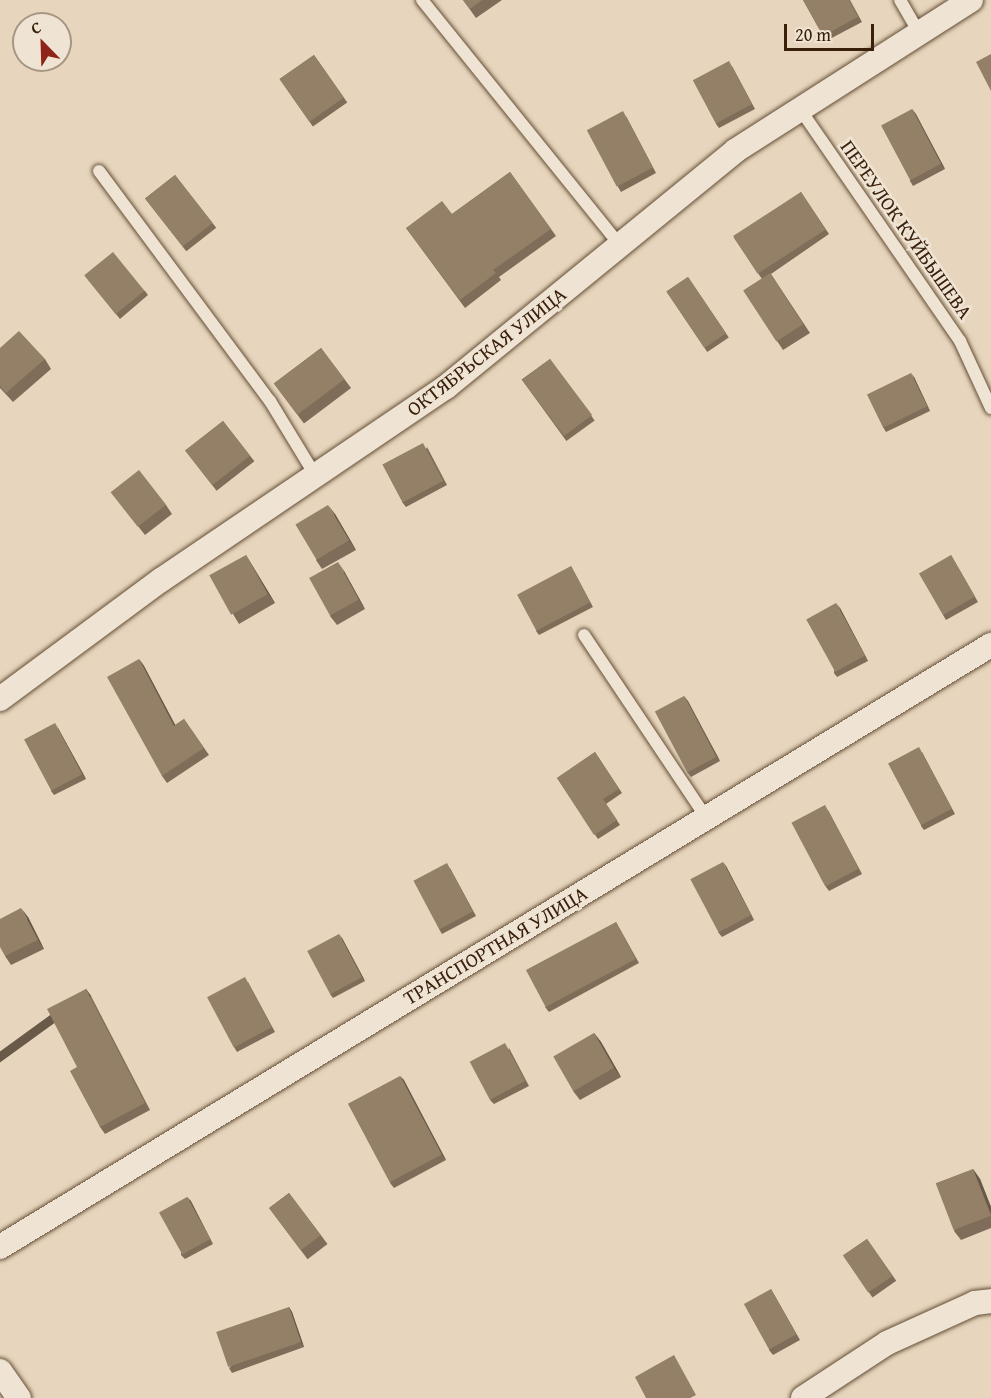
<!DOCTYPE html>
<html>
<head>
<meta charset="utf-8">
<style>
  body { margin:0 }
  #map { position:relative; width:991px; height:1398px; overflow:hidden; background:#e7d6bd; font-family:"Gentium Book Plus",serif }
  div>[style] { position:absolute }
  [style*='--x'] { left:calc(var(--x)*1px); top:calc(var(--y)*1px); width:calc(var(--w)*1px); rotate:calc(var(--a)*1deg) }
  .roads { filter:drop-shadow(0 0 2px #654e37) drop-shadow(0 0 2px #654e37) }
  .service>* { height:12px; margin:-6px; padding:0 6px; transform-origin:6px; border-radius:6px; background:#efe4d4 }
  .minor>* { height:24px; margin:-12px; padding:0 12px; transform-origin:12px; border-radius:12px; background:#efe4d4 }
  .wall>* { inset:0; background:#7f6d59; transform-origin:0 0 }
  .shaded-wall>* { inset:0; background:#685948; transform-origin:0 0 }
  .building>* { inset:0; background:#947f67; transform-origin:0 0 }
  span { translate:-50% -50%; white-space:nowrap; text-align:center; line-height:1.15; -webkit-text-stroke:5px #efe4d4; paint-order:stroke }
  .street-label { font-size:20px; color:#3a200a }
  .north { position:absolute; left:12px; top:12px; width:60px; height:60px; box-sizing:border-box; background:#efe4d4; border:2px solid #a79683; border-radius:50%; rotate:337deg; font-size:16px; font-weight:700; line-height:24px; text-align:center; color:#3a200a }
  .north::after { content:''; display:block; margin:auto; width:21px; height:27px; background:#8f2418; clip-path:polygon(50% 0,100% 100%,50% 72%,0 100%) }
  .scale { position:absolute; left:784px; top:24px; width:90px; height:27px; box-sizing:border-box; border:3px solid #3a200a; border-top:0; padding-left:8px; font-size:18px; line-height:21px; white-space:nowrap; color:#3a200a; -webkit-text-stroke:4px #efe4d4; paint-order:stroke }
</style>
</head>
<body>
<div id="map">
  <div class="roads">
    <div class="service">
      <div style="--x:422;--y:0;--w:315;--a:51.1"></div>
      <div style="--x:900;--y:0;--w:38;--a:60"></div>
      <div style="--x:800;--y:109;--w:282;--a:55.4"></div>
      <div style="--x:960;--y:341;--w:74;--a:65.2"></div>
      <div style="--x:99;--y:171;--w:287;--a:53.4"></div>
      <div style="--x:270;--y:401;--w:87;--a:58.7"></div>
      <div style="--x:584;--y:635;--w:219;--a:56.2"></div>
    </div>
    <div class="minor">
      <div style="--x:0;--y:699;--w:200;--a:-36.5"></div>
      <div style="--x:161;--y:580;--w:344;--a:-34.1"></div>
      <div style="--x:446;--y:387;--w:373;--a:-39.2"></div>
      <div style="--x:735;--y:151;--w:280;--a:-32.6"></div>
      <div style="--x:0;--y:1247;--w:1160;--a:-31.28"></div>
      <div style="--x:0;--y:1371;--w:33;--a:55"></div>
      <div style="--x:803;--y:1398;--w:100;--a:-33.2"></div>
      <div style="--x:887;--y:1343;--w:97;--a:-24.4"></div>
      <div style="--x:975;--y:1303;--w:16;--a:-7"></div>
    </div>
  </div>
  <div class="wall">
    <div style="clip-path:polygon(463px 0,502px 0,476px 18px)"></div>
    <div style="clip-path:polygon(803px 0,850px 0,862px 22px,826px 41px)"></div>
    <div style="left:314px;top:55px;width:58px;height:42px;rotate:55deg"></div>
    <div style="clip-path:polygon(732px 66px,755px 109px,719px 128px,716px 124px)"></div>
    <div style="clip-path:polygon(912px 109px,945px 169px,913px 186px,910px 181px)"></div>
    <div style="clip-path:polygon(626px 116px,656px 173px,621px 192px,618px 187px)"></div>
    <div style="clip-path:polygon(510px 172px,556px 236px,499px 277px,501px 280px,465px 308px,406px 228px,452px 214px)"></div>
    <div style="left:175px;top:175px;width:67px;height:38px;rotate:52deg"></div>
    <div style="clip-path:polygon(801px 192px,829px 234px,771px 274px,810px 333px,783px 350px,744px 291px,762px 279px,734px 238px)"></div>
    <div style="clip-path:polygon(85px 276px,145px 291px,148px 295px,120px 319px)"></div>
    <div style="left:688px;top:277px;width:73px;height:26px;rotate:56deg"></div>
    <div style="clip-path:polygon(0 348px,45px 359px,51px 369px,13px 402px,0 388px)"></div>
    <div style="left:321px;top:348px;width:50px;height:59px;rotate:53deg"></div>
    <div style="left:550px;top:359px;width:76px;height:35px;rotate:54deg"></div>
    <div style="clip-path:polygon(914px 377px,930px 411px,886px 432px,883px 427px)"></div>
    <div style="left:223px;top:421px;width:51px;height:48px;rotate:52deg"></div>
    <div style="clip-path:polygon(427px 447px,447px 485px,406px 507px,402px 502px)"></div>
    <div style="clip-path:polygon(111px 492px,166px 505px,172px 514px,145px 535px)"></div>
    <div style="clip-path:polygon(335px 514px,356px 550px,322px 569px,316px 560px)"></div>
    <div style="clip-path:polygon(246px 555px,275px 603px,239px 624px,233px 614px)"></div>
    <div style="clip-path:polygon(951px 555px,978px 602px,946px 620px,943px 615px)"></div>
    <div style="clip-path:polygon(571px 566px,593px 607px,539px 635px,536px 631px)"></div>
    <div style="clip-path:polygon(344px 571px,365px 609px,337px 625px,330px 616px)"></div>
    <div style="clip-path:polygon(840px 608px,868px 661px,837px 677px,834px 673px)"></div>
    <div style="clip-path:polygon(139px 659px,144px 666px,175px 725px,184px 719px,209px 755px,167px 783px,162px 776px)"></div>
    <div style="clip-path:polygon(684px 696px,720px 761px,691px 777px,687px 772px)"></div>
    <div style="clip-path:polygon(58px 728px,86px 779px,54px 795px,51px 791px)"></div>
    <div style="clip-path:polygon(595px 752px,622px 793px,606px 804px,620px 825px,598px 839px,557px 778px)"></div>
    <div style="clip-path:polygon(922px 752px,955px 814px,924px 830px,921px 826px)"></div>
    <div style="clip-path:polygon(828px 810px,862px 874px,829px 891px,826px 887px)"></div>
    <div style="clip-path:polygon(726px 866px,754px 920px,722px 937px,718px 932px)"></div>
    <div style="clip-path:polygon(450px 868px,476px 916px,442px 934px,439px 929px)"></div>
    <div style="clip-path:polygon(28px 917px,44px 949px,11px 965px,5px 956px)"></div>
    <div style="clip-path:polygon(616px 922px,639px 963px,549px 1012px,545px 1007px)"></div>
    <div style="clip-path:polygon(342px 938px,365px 981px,333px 998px,330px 994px)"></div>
    <div style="clip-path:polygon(248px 982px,275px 1032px,237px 1052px,234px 1047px)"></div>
    <div style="clip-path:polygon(86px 989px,91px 996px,150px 1110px,105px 1134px,100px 1127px,77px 1067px)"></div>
    <div style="clip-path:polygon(594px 1033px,601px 1042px,621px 1077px,580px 1100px,573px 1091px)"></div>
    <div style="clip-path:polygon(509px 1048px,529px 1086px,494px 1104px,490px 1100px)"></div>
    <div style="clip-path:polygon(400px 1076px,446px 1160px,394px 1188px,390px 1183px)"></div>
    <div style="clip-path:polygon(973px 1169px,980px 1179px,991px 1207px,991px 1228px,961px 1240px,954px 1231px)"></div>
    <div style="left:289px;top:1193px;width:64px;height:25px;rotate:53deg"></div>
    <div style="clip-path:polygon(187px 1197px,213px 1244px,185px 1259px,181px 1255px)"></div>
    <div style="left:867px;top:1239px;width:51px;height:29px;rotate:55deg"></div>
    <div style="clip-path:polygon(771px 1289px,800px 1340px,773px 1355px,769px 1350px)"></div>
    <div style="clip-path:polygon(289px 1307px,292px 1312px,304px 1347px,232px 1373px,229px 1368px)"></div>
  </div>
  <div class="shaded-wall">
    <div style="clip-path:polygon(912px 109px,916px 114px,945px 169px,941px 164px)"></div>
    <div style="clip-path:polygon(911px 373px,914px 377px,930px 411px,927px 406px)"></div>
    <div style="clip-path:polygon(328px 505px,335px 514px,356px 550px,349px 540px)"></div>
    <div style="clip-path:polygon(246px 555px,252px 565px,275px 603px,268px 594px)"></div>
    <div style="clip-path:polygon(338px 562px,344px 571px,365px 609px,359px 600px)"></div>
    <div style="clip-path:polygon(836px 603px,840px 608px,868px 661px,865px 656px)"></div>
    <div style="clip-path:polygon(139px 659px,144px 666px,179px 732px,174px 726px)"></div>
    <div style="clip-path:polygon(684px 696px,688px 701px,720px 761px,717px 757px)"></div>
    <div style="clip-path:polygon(55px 723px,58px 728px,86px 779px,82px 774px)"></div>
    <div style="clip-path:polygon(723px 862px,726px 866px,754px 920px,751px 915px)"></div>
    <div style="clip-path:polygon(21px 908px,28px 917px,44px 949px,38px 940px)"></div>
    <div style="clip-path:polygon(339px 934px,342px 938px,365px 981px,362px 977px)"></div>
    <div style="left:86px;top:989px;width:9px;height:128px;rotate:54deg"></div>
    <div style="clip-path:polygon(594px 1033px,601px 1042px,621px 1077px,614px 1068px)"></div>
    <div style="clip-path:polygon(400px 1076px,404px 1080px,446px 1160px,442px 1155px)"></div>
    <div style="clip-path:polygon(973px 1169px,980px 1179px,991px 1207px,991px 1214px)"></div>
    <div style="clip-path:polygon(187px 1197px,191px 1201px,213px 1244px,210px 1239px)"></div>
    <div style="clip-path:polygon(289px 1307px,292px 1312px,304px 1347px,301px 1342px)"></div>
  </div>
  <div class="building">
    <div style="clip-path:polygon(463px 0,482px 0,470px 9px)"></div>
    <div style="clip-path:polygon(803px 0,849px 0,858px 17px,823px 36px)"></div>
    <div style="clip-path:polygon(991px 54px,991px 91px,976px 62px)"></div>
    <div style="left:314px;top:55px;width:52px;height:42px;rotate:55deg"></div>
    <div style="left:729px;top:61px;width:49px;height:41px;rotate:62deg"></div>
    <div style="left:912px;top:109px;width:62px;height:35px;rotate:62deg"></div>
    <div style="left:623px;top:111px;width:64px;height:41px;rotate:62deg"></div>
    <div style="clip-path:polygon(510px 172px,551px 229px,493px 270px,496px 273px,460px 300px,406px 228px,442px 201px,452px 214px)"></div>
    <div style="left:175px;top:175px;width:61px;height:38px;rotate:52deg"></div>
    <div style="left:801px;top:192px;width:45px;height:81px;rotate:57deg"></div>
    <div style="left:113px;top:252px;width:50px;height:37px;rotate:51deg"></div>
    <div style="left:770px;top:273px;width:61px;height:32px;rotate:57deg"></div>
    <div style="left:688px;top:277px;width:68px;height:26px;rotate:56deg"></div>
    <div style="clip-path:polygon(19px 331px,45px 359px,6px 393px,0 386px,0 348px)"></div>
    <div style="left:321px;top:348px;width:39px;height:59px;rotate:53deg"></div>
    <div style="left:550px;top:359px;width:70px;height:35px;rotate:53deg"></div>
    <div style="left:911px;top:373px;width:37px;height:49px;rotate:64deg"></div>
    <div style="left:223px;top:421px;width:44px;height:48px;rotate:52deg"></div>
    <div style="left:423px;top:443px;width:43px;height:46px;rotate:62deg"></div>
    <div style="left:139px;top:470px;width:44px;height:36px;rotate:52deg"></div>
    <div style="left:328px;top:505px;width:41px;height:38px;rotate:59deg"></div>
    <div style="left:246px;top:555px;width:45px;height:42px;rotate:61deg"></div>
    <div style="left:951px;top:555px;width:48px;height:37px;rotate:60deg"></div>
    <div style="left:338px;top:562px;width:43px;height:33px;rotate:61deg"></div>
    <div style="left:571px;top:566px;width:41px;height:61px;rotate:62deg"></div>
    <div style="left:836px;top:603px;width:60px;height:34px;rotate:61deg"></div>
    <div style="clip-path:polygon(139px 659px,174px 726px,184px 719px,204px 748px,162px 776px,107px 677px)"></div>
    <div style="left:684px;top:696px;width:69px;height:33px;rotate:62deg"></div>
    <div style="left:55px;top:723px;width:58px;height:35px;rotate:62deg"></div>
    <div style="left:919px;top:747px;width:70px;height:35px;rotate:62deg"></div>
    <div style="clip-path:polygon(595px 752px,619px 789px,603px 799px,617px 820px,594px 835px,557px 778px)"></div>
    <div style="left:825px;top:805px;width:72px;height:38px;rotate:62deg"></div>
    <div style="left:723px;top:862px;width:60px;height:37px;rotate:62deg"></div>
    <div style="left:447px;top:863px;width:55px;height:38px;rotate:62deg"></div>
    <div style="clip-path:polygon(21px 908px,38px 940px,5px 956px,0 947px,0 919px)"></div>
    <div style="left:616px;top:922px;width:42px;height:102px;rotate:62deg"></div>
    <div style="left:339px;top:934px;width:49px;height:36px;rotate:62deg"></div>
    <div style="left:245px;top:977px;width:57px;height:43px;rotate:62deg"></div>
    <div style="clip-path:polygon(86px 989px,145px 1103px,100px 1127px,70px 1071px,77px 1067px,47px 1009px)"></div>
    <div style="left:594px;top:1033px;width:40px;height:47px;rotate:60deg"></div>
    <div style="left:505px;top:1043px;width:43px;height:40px;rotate:62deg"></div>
    <div style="left:400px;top:1076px;width:89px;height:59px;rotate:62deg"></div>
    <div style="left:973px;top:1169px;width:50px;height:40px;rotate:69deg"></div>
    <div style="left:289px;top:1193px;width:53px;height:25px;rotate:53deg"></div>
    <div style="left:187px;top:1197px;width:48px;height:32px;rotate:61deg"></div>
    <div style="left:867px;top:1239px;width:45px;height:29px;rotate:56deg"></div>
    <div style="left:771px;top:1289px;width:52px;height:31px;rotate:61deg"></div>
    <div style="left:289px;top:1307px;width:37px;height:77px;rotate:71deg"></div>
    <div style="clip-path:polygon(674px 1355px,696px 1395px,690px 1398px,646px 1398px,635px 1377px)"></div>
  </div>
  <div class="street-label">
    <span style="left:907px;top:229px;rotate:55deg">ПЕРЕУЛОК КУЙБЫШЕВА</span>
    <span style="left:486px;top:351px;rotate:-38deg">ОКТЯБРЬСКАЯ УЛИЦА</span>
    <span style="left:495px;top:945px;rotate:-31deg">ТРАНСПОРТНАЯ УЛИЦА</span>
  </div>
  <div class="north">С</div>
  <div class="scale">20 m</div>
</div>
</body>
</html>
